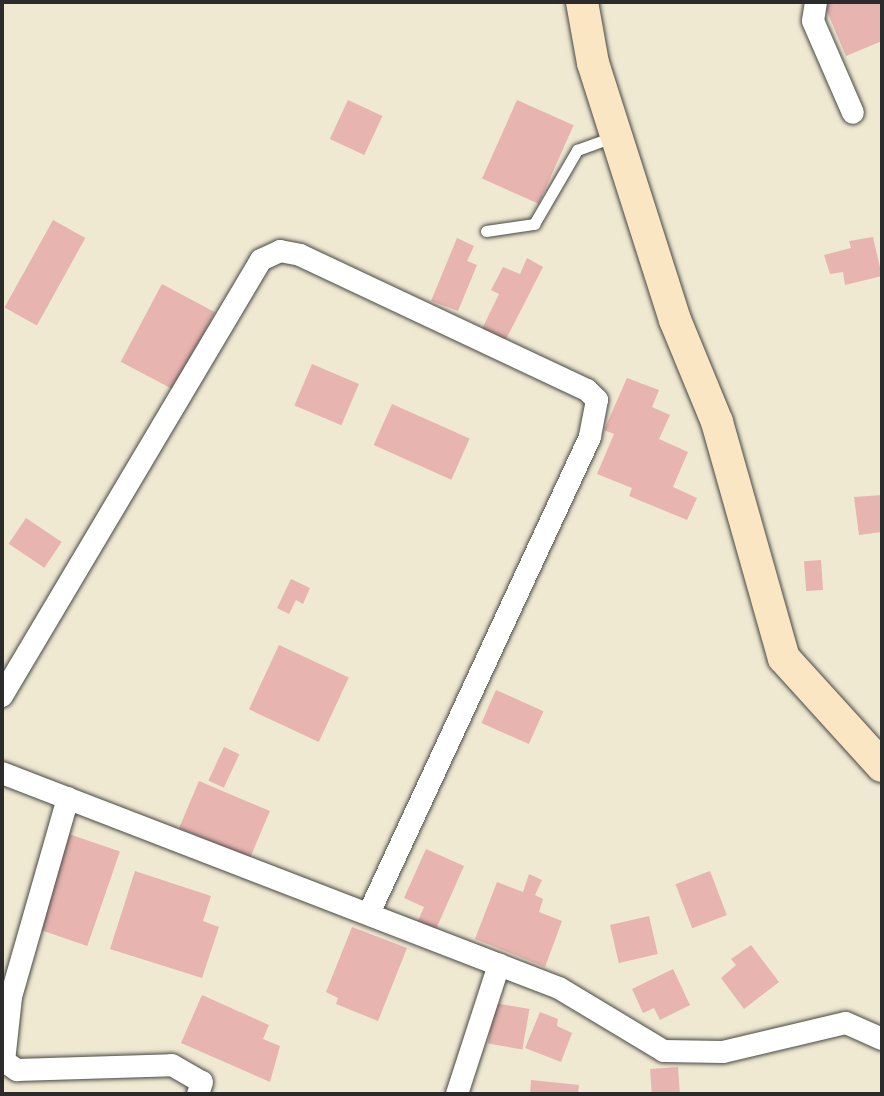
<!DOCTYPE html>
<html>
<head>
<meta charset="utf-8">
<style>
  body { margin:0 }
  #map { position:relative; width:884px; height:1096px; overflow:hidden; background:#efe9d2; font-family:Cardo,serif }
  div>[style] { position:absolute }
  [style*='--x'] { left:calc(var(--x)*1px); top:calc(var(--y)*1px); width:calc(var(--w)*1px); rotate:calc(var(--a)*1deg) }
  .building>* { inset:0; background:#e7b4af; transform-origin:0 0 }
  .roads { filter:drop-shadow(0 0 2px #484844) drop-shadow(0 0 2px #484844) }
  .lane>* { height:11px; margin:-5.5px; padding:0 5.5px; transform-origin:5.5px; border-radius:5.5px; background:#fff }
  .street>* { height:22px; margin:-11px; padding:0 11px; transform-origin:11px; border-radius:11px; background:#fff }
  .secondary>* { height:32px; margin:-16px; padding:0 16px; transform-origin:16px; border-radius:16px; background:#fbe6c4 }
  span { translate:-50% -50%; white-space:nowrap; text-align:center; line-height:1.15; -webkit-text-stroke:6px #f6f6f2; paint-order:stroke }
  .frame { position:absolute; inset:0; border:4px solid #2b2b2b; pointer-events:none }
</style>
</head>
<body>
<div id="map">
  <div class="building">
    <div style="clip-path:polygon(823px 2px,882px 2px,882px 41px,846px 56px)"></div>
    <div style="left:348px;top:100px;width:38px;height:43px;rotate:25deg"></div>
    <div style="left:517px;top:100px;width:62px;height:86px;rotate:24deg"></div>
    <div style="left:53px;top:220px;width:37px;height:100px;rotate:29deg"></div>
    <div style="clip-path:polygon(873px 237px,882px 276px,845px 285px,843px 272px,830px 274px,824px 255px,851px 248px,849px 241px)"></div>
    <div style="clip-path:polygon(457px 238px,474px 246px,467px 261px,477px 265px,458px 311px,431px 301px)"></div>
    <div style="clip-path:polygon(527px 258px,543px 267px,504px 343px,481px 331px,499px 294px,491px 290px,503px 267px,520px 274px)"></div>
    <div style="left:162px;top:284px;width:60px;height:88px;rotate:28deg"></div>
    <div style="left:312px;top:364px;width:51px;height:45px;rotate:23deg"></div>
    <div style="clip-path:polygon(627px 378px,659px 390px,652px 407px,670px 415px,659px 439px,688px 452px,673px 487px,697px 498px,687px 520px,629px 496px,632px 488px,597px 474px,614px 434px,604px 430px)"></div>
    <div style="left:392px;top:404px;width:85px;height:45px;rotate:24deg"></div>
    <div style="clip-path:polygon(882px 495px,882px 532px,859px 535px,854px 497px)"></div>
    <div style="left:26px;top:518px;width:43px;height:31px;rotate:34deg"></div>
    <div style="left:821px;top:560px;width:30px;height:17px;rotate:86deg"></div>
    <div style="clip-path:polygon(291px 579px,310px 588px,303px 604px,296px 600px,289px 614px,277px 608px)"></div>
    <div style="left:279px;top:645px;width:77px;height:71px;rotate:25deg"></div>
    <div style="left:496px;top:690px;width:52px;height:36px;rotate:24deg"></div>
    <div style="left:224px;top:747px;width:17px;height:37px;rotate:25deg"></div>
    <div style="left:199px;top:781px;width:77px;height:51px;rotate:23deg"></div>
    <div style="left:66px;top:833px;width:57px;height:100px;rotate:19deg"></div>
    <div style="clip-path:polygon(426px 849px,464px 866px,436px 929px,418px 921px,424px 907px,404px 898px)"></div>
    <div style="clip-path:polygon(135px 871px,211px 896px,203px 921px,219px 927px,202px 978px,110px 949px)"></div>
    <div style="left:710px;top:871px;width:47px;height:37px;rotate:69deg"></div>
    <div style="clip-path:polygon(529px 874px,542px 880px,535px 895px,543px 899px,539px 912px,562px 921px,545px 967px,475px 939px,497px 882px,523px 892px)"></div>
    <div style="left:649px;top:916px;width:39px;height:40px;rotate:77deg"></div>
    <div style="clip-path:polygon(352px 927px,407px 948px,378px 1021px,336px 1004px,338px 998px,326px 992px)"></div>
    <div style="clip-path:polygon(751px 945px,779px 982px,744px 1009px,721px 978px,736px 965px,731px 959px)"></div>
    <div style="clip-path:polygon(673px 969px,690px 1005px,660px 1020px,654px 1008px,643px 1013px,632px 989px)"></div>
    <div style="clip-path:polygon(202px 995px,269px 1025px,263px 1039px,280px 1046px,270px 1082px,181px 1043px)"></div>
    <div style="left:495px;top:1003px;width:35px;height:41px;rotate:10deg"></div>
    <div style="clip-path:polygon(540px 1012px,558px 1019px,557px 1026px,572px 1033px,561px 1062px,525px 1048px)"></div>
    <div style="left:678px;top:1067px;width:27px;height:28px;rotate:86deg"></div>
    <div style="clip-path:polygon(531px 1080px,579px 1085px,578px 1094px,530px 1094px)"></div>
  </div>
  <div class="roads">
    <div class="lane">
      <div style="--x:486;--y:231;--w:49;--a:-8.3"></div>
      <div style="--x:534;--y:224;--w:86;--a:-59.8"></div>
      <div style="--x:577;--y:150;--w:37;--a:-20"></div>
    </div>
    <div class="street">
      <div style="--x:816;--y:2;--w:19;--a:99"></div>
      <div style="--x:813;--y:21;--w:100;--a:66.5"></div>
      <div style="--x:2;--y:696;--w:507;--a:-59.29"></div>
      <div style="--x:261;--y:260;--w:21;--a:-25"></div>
      <div style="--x:280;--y:251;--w:20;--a:11"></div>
      <div style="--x:300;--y:255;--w:317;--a:25.2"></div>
      <div style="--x:587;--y:390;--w:14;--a:45"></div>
      <div style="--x:597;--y:400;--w:38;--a:101"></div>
      <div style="--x:590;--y:437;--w:525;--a:114.9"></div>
      <div style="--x:2;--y:773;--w:597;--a:21.11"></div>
      <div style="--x:559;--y:988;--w:122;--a:31"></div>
      <div style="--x:664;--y:1051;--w:59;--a:1"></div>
      <div style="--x:723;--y:1052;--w:126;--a:-13.3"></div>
      <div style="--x:846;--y:1023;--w:39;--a:24"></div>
      <div style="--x:68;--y:798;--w:207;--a:106"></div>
      <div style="--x:11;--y:997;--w:64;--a:96.2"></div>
      <div style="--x:4;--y:1061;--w:16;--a:35"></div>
      <div style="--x:17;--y:1070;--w:155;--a:-1.8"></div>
      <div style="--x:172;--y:1065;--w:34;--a:30"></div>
      <div style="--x:202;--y:1082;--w:13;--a:108"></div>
      <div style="--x:457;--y:1094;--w:136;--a:-72"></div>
    </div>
    <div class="secondary">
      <div style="--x:582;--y:2;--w:62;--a:79.8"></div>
      <div style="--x:593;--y:63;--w:270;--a:72.3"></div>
      <div style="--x:675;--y:320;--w:110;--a:67.6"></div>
      <div style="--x:717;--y:422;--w:245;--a:74.2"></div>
      <div style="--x:784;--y:658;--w:146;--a:47.8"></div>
    </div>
  </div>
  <div class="frame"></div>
</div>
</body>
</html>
